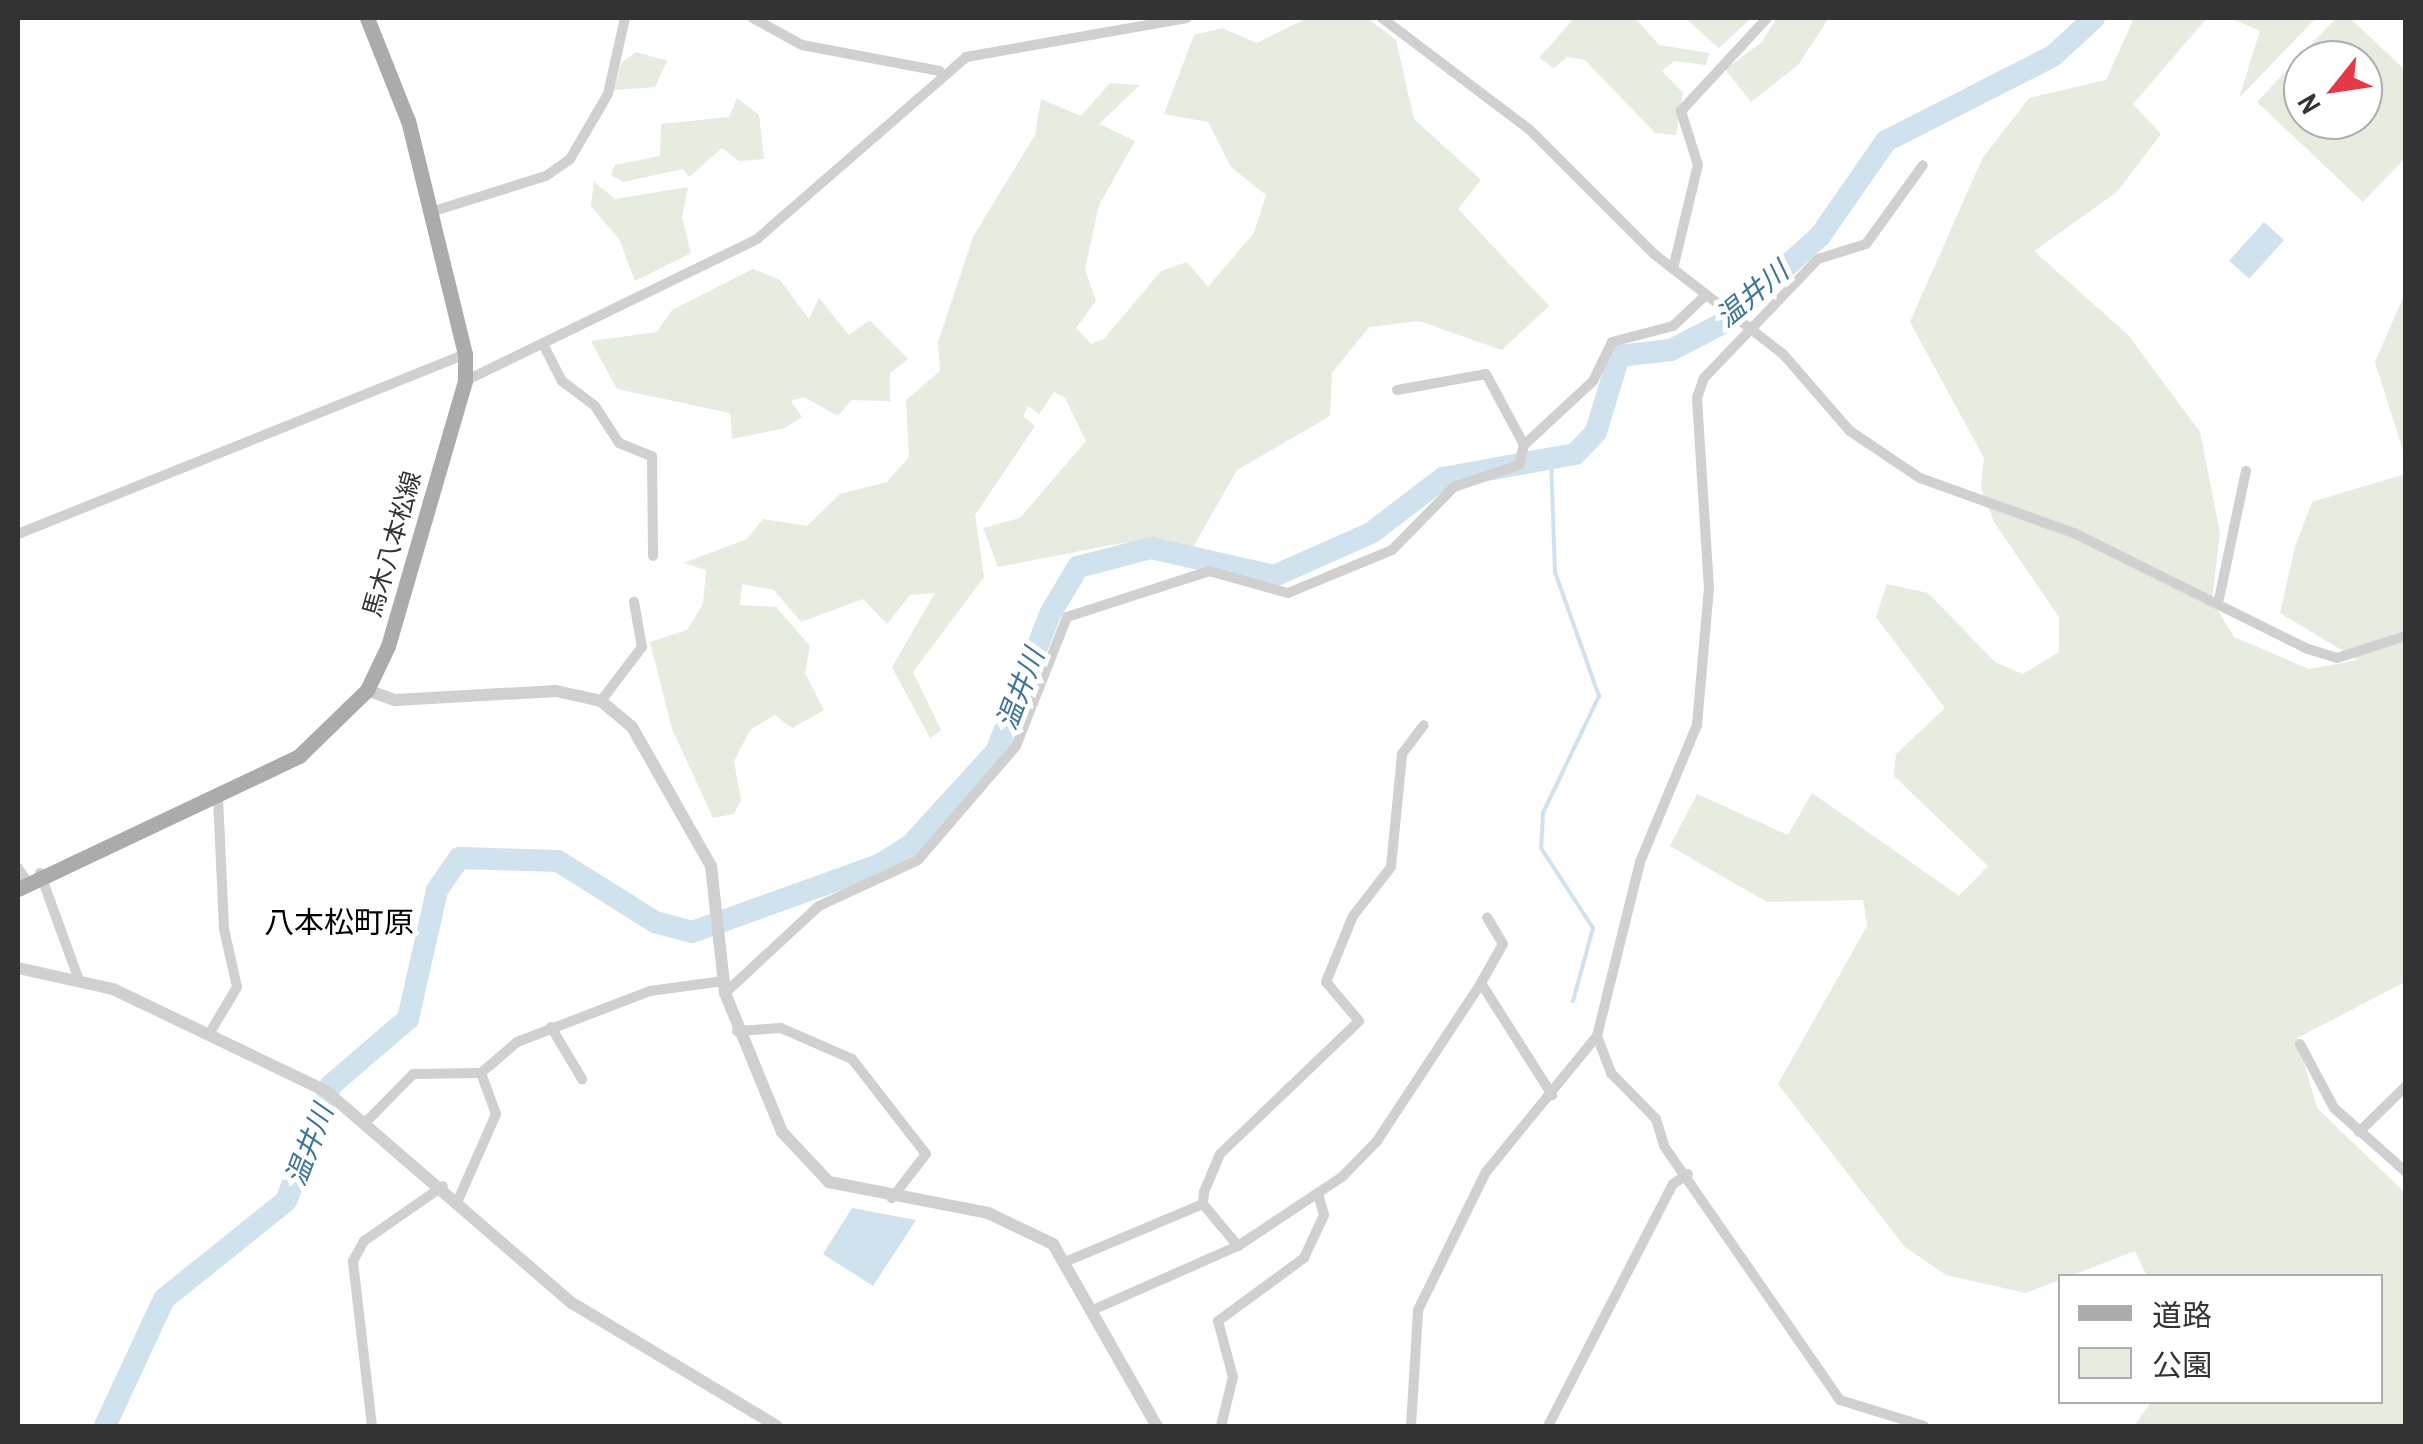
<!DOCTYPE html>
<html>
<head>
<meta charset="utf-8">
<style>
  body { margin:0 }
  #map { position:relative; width:2423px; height:1444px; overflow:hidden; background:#fff; font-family:"Archivo Narrow","Noto Sans JP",sans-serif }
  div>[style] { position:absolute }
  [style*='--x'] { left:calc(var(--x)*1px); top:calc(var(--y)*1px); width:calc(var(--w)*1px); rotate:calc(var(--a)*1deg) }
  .green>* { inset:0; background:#e6ecdf }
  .water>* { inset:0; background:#cfe2ee; transform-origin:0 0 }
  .stream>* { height:4px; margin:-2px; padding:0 2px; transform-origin:2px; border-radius:2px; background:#cfe2ee }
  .river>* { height:22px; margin:-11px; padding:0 11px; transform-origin:11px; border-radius:11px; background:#cfe2ee }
  .minor>* { height:10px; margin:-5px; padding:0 5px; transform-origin:5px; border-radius:5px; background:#d0d0d0 }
  .tertiary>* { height:12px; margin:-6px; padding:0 6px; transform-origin:6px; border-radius:6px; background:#d0d0d0 }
  .primary>* { height:15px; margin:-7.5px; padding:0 7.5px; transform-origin:7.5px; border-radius:7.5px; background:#ababab }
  span { translate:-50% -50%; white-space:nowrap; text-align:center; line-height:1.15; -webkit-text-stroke:10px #fff; paint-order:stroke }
  .street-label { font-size:25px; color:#333 }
  .water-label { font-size:28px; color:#3f7597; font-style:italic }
  .quarter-label { font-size:30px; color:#000 }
  .frame { position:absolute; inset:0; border:20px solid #333; pointer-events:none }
  .legend { position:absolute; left:2058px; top:1274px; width:325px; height:130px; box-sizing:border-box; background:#fff; border:2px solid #adadad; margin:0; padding:12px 18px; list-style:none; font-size:30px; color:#333 }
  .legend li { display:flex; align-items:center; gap:20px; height:50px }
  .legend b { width:50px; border:2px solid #adadad }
  .north { position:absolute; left:2283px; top:40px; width:100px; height:100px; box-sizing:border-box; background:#fff; border:2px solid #adadad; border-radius:50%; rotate:240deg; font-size:28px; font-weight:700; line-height:40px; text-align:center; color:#333 }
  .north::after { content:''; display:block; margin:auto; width:35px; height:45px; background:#e63946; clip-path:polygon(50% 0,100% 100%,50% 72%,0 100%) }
</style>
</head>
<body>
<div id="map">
  <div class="green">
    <div style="clip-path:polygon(1307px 18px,1367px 18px,1396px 40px,1414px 119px,1481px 180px,1458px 209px,1549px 306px,1502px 350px,1419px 321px,1369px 327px,1332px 373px,1330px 416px,1237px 470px,1192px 549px,1122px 543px,998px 567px,983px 528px,1020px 518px,1086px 441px,1065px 398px,1054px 392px,1039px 414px,1028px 406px,1023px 416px,1035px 426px,975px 515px,984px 577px,913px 672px,941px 730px,930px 738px,892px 667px,935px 593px,910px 595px,887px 624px,863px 599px,801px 622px,774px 590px,742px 584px,740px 605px,776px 607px,810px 646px,805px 673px,824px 710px,792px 728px,775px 715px,750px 730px,734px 761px,741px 800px,734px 814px,713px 818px,672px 729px,650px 642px,687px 630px,703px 604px,706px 570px,683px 563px,747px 539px,763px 519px,807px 526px,840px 494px,887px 482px,909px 457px,906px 400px,940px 371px,938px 342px,973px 237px,1035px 135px,1041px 99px,1081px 116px,1110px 83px,1140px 85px,1099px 124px,1135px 141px,1099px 205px,1085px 269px,1096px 301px,1076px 328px,1091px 344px,1104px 339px,1161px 271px,1187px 262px,1208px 287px,1254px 233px,1266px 195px,1231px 167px,1208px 122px,1164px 114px,1194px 35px,1222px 28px,1257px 43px)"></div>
    <div style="clip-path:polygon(1574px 18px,1635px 18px,1659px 45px,1709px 53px,1706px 65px,1674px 61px,1662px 71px,1683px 93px,1676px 135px,1655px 133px,1585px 60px,1567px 57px,1554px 68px,1539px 58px)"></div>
    <div style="clip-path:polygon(1685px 18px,1751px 18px,1719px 48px)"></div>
    <div style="clip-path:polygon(1777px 18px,1829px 18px,1798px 65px,1751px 102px,1725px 69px,1761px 43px)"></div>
    <div style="clip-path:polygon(2134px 18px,2207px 18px,2133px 104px,2161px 134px,2117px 192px,2034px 251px,2128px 335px,2200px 432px,2220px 533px,2212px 601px,2234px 637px,2309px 669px,2358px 660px,2280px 613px,2295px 547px,2312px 502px,2405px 474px,2405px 982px,2297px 1038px,2317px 1108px,2405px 1193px,2405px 1426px,2134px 1426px,2151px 1402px,2380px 1402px,2380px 1276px,2147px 1276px,2135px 1251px,2026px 1293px,1946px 1275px,1905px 1247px,1778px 1084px,1867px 926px,1863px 900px,1767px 902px,1670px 846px,1697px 794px,1788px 835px,1812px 793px,1959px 896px,1988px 866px,1894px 776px,1896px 754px,1945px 708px,1876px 617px,1887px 584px,1928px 593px,1995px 662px,2023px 674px,2059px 652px,2059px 617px,1994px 522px,1981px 488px,1984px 458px,1910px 322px,1982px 159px,2029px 98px,2106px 80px)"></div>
    <div style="clip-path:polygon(2230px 18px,2316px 18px,2239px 98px,2260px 31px)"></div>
    <div style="clip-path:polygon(evenodd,2336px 18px,2350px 18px,2405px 70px,2405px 158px,2363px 202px,2257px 102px,2336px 18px,2363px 60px,2363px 120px,2303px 120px,2303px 60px,2363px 60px)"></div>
    <div style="clip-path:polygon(636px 52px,667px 61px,655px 87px,614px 90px,621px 63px)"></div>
    <div style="clip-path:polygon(737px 98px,759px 115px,764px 159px,739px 161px,722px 148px,689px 177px,683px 169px,623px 182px,611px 175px,615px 165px,660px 156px,661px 124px,729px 117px)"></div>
    <div style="clip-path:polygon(594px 182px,615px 199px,688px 187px,682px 217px,691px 253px,635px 281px,619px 239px,591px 206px)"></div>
    <div style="clip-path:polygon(753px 269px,780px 280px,809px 319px,819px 298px,849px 335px,870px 320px,908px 359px,890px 373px,890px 401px,851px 400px,838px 416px,804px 397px,791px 401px,802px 417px,785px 428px,732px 439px,730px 413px,617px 389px,591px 341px,657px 332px,672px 310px)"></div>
    <div style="clip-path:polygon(2405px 293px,2405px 457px,2375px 362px)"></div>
  </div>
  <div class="water">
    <div style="left:2264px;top:222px;width:27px;height:52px;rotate:42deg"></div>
    <div style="clip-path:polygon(852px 1208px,916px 1220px,873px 1286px,823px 1254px)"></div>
  </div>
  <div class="stream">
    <div style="--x:1551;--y:458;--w:114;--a:88"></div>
    <div style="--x:1555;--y:572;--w:132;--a:70.5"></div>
    <div style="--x:1599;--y:696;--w:130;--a:115.6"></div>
    <div style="--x:1543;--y:813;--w:35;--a:93"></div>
    <div style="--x:1541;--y:848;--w:95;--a:57"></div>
    <div style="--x:1593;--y:928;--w:76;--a:105.3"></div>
  </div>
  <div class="river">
    <div style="--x:105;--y:1426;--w:140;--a:-65.1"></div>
    <div style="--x:164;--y:1299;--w:156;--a:-38.8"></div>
    <div style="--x:286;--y:1201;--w:124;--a:-68.8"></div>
    <div style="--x:331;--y:1085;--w:101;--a:-40.6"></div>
    <div style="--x:408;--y:1019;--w:132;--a:-77.3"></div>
    <div style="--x:437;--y:890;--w:39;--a:-55"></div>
    <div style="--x:459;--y:858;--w:99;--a:1.7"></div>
    <div style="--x:558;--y:861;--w:115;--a:32.2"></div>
    <div style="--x:655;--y:922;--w:38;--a:15"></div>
    <div style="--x:692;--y:932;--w:199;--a:-19.7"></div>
    <div style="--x:879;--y:865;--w:38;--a:-32"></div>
    <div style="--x:911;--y:845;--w:126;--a:-47.6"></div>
    <div style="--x:996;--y:752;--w:148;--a:-68.6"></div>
    <div style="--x:1050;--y:614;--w:55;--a:-59.2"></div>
    <div style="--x:1078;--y:567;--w:75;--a:-14.6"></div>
    <div style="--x:1151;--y:548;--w:126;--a:12.8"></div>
    <div style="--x:1274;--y:576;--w:106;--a:-23.9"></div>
    <div style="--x:1371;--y:533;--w:91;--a:-37.4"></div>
    <div style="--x:1443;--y:478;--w:134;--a:-10.3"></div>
    <div style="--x:1575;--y:454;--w:30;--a:-46"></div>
    <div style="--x:1596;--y:432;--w:79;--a:-73.2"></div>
    <div style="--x:1619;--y:356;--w:52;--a:-6.6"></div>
    <div style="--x:1671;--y:350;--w:61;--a:-27.4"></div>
    <div style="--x:1725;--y:322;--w:128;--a:-42.2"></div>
    <div style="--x:1820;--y:236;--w:116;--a:-55.2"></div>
    <div style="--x:1886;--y:141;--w:187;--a:-27"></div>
    <div style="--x:2053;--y:56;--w:56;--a:-42.8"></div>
  </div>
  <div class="minor">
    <div style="--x:753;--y:18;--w:56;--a:28.9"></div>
    <div style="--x:802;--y:45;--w:140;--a:10.7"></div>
    <div style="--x:1382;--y:18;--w:184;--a:37.1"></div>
    <div style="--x:1529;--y:129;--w:177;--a:45"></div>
    <div style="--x:1654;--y:254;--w:163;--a:37.8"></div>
    <div style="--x:1783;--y:354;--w:102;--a:49"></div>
    <div style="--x:1850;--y:431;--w:84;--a:33.9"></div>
    <div style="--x:1920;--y:478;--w:164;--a:19.7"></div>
    <div style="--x:2074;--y:533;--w:261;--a:26.4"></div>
    <div style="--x:2308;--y:649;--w:30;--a:17"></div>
    <div style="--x:2337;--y:658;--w:72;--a:-17.7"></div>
    <div style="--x:434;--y:211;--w:117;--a:-17.4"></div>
    <div style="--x:546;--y:176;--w:29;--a:-35"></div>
    <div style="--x:570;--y:159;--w:75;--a:-59.7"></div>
    <div style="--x:608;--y:94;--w:78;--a:-77.4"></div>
    <div style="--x:1673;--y:269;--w:107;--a:-76.5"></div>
    <div style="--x:1698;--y:165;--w:57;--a:-107.5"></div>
    <div style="--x:1681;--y:111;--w:127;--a:-47.2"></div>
    <div style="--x:545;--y:348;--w:37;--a:63"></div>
    <div style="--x:562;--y:381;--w:41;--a:37.1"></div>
    <div style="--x:595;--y:406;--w:44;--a:57"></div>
    <div style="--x:619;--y:443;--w:35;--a:22"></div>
    <div style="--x:652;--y:456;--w:100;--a:89.4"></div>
    <div style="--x:465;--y:381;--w:325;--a:-25.9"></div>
    <div style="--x:757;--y:239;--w:277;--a:-41"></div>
    <div style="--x:966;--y:57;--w:224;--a:-10"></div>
    <div style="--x:1397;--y:390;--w:90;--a:-10.2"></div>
    <div style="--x:1486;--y:374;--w:81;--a:61.8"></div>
    <div style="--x:18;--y:534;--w:482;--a:-21.9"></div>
    <div style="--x:2219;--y:599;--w:131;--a:-78.1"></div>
    <div style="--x:601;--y:701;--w:68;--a:-52.8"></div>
    <div style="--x:642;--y:647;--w:46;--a:-100.1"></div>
    <div style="--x:18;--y:868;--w:14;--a:56"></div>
    <div style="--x:40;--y:873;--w:114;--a:70"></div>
    <div style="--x:1481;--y:983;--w:45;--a:-60.6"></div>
    <div style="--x:1503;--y:944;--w:31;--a:-121"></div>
    <div style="--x:725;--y:993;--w:128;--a:-42.8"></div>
    <div style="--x:819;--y:906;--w:109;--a:-24.9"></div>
    <div style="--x:918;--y:860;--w:150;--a:-49.3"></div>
    <div style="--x:1016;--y:746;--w:139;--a:-68.4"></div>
    <div style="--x:1067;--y:617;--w:149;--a:-17.9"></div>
    <div style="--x:1209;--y:571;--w:82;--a:15.6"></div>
    <div style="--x:1288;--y:593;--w:113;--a:-22.5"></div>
    <div style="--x:1392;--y:550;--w:88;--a:-45.5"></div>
    <div style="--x:1454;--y:487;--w:69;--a:-18.7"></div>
    <div style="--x:1519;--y:465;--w:21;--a:-76"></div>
    <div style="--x:1524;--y:445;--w:94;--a:-42.8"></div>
    <div style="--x:1593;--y:381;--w:43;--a:-64"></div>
    <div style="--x:1612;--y:342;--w:63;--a:-14.7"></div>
    <div style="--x:1673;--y:326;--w:45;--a:-43.2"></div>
    <div style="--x:551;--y:1027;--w:61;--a:59.2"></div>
    <div style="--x:211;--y:1031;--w:51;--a:-59.4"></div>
    <div style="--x:237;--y:987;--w:59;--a:-102.6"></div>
    <div style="--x:224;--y:929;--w:134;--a:-92.6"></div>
    <div style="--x:737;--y:1031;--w:44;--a:-3.9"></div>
    <div style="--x:781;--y:1028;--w:77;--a:23.6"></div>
    <div style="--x:852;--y:1059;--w:120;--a:52.1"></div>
    <div style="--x:926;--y:1154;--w:56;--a:127.7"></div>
    <div style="--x:1597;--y:1036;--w:40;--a:69"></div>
    <div style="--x:1611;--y:1073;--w:64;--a:45.6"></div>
    <div style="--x:1656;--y:1119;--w:28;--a:73"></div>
    <div style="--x:1664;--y:1146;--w:309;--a:55.3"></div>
    <div style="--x:1840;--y:1400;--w:88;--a:17.2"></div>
    <div style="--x:2300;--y:1044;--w:72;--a:62"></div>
    <div style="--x:2334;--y:1108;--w:96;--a:41.6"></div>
    <div style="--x:366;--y:1122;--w:67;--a:-45.6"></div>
    <div style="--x:413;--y:1074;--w:68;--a:-0.8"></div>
    <div style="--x:2359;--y:1132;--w:66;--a:-44.4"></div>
    <div style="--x:459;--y:1198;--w:92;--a:-66.2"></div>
    <div style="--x:496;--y:1114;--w:44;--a:-110.1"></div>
    <div style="--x:481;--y:1073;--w:48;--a:-40.7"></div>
    <div style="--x:517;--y:1042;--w:142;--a:-21"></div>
    <div style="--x:650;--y:991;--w:74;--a:-7.8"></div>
    <div style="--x:1238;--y:1246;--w:55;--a:-129.8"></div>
    <div style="--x:1203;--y:1204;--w:12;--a:-85"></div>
    <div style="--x:1204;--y:1192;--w:41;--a:-67.2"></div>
    <div style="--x:1220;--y:1154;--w:192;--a:-43.7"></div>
    <div style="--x:1359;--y:1021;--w:51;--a:-130.2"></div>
    <div style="--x:1326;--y:982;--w:71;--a:-67.8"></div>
    <div style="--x:1353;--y:916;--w:62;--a:-52.2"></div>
    <div style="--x:1391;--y:867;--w:114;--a:-84.4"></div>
    <div style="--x:1402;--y:754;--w:36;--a:-53"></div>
    <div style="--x:1065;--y:1262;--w:150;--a:-22.8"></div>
    <div style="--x:1095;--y:1309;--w:156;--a:-23.8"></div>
    <div style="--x:1238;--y:1246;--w:125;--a:-33.6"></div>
    <div style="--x:1342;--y:1177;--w:50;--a:-45.8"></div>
    <div style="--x:1377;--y:1141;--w:189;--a:-56.6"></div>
    <div style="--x:1481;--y:983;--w:133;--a:57.6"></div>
    <div style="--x:372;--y:1426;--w:166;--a:-96.6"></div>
    <div style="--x:353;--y:1261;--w:23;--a:-61"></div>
    <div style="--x:364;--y:1241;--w:96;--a:-34.8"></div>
    <div style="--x:1221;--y:1426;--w:50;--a:-76.2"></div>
    <div style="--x:1233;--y:1377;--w:58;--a:-105"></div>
    <div style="--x:1218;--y:1321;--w:107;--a:-36.2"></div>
    <div style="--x:1304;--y:1258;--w:47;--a:-65.1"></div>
    <div style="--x:1324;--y:1215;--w:22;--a:-106"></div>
    <div style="--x:1411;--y:1426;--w:116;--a:-86.5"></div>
    <div style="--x:1418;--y:1310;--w:154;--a:-63.8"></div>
    <div style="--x:1486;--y:1172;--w:176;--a:-50.8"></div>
    <div style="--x:1597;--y:1036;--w:179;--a:-76.1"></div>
    <div style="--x:1640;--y:862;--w:148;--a:-67.4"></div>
    <div style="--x:1697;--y:725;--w:137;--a:-85"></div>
    <div style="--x:1709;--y:589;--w:191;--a:-93.6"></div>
    <div style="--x:1697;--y:398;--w:21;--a:-71"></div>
    <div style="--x:1704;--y:378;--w:165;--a:-46.2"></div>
    <div style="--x:1818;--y:259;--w:50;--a:-17.4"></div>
    <div style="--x:1866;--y:244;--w:97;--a:-54.2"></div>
    <div style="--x:1548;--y:1426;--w:272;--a:-62.7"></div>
    <div style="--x:1673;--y:1184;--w:18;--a:-34"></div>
  </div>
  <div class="tertiary">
    <div style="--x:367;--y:690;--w:30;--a:20"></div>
    <div style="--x:395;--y:700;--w:161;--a:-3.2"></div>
    <div style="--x:556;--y:691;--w:46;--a:12.5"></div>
    <div style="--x:601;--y:701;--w:40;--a:40"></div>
    <div style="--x:632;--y:727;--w:160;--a:60.4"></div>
    <div style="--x:711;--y:866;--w:128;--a:83.7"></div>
    <div style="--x:725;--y:993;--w:150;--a:67.7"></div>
    <div style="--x:782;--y:1132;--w:69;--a:46.8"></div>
    <div style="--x:829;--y:1182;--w:162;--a:11"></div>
    <div style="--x:988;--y:1213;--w:72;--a:25.5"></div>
    <div style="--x:1053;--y:1244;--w:210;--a:60.3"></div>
    <div style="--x:18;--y:968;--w:97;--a:12.5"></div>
    <div style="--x:113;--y:989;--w:236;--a:25.6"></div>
    <div style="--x:326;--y:1091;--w:325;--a:40.8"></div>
    <div style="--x:572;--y:1303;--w:239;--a:31"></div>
  </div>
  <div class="primary">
    <div style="--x:18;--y:889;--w:311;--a:-25.3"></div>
    <div style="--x:299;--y:756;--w:95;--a:-44.1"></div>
    <div style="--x:367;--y:690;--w:49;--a:-64.5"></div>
    <div style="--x:388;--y:646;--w:276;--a:-73.8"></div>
    <div style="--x:465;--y:381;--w:27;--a:-90"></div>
    <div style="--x:465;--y:354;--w:240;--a:-103.7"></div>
    <div style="--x:408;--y:121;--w:111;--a:-111.7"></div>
  </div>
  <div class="street-label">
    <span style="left:392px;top:544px;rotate:-74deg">馬木八本松線</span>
  </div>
  <div class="water-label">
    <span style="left:1752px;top:294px;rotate:-40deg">温井川</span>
    <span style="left:1020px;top:689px;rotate:-69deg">温井川</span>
    <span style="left:309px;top:1145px;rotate:-69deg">温井川</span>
  </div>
  <div class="quarter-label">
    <span style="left:339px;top:922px">八本松町原</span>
  </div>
  <div class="frame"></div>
  <ul class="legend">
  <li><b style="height:12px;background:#ababab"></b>道路</li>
  <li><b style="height:28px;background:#e6ecdf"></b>公園</li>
  </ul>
  <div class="north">N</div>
</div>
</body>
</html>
